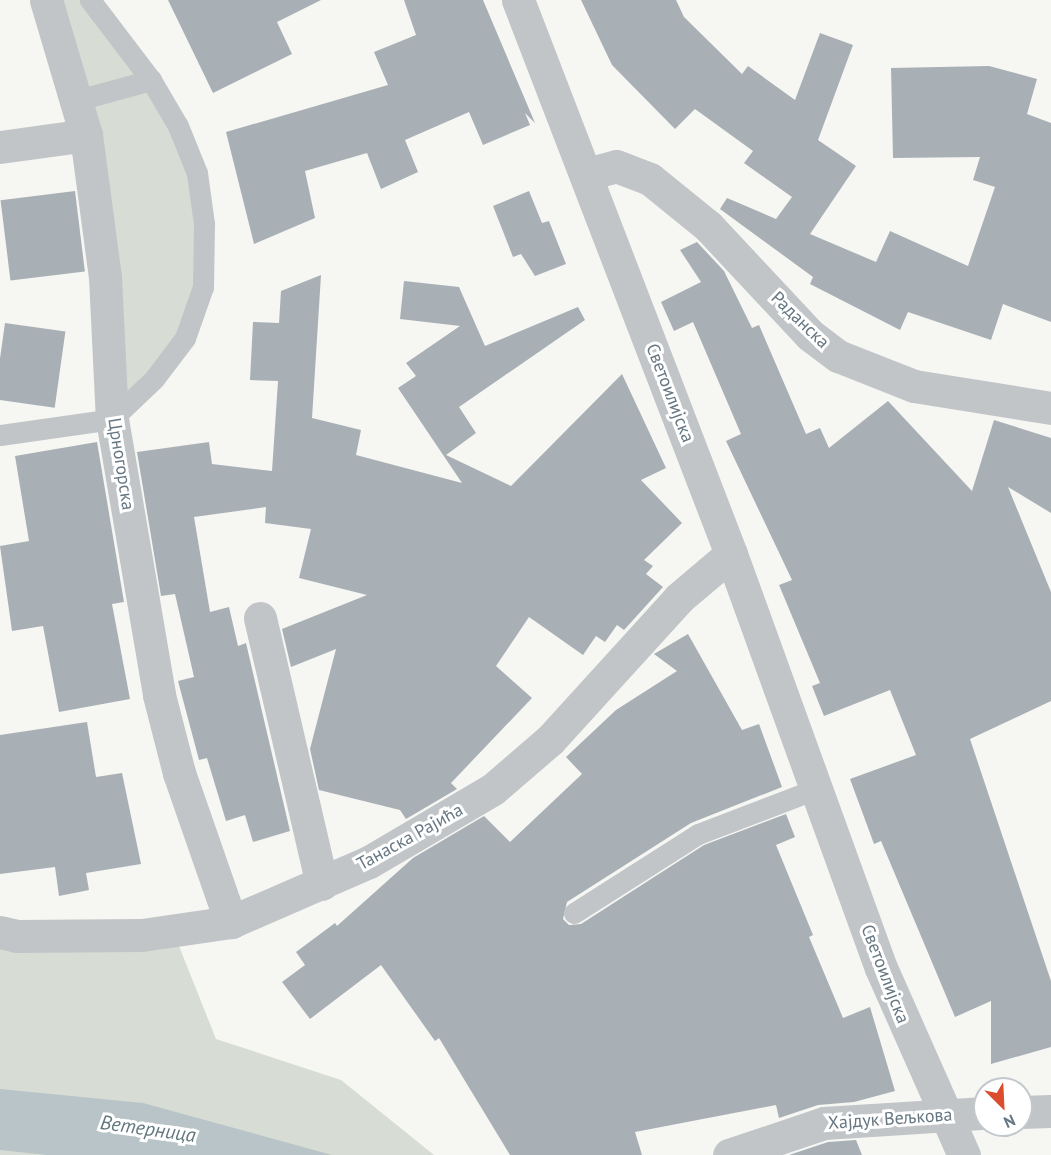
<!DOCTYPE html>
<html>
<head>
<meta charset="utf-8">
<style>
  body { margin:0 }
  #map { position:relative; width:1051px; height:1155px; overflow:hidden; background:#f6f6f3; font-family:"PT Sans",sans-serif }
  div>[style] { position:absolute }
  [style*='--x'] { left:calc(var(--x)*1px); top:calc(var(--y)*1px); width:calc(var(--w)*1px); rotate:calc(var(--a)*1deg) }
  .green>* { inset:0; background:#d7ddd4 }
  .water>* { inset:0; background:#b8c4c7 }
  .building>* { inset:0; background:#a8b0b5; transform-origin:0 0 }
  .service>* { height:21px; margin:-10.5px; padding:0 10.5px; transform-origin:10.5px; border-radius:10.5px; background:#c1c5c8 }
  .minor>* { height:33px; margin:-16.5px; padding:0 16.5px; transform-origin:16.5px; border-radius:16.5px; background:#c1c5c8 }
  .tertiary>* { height:33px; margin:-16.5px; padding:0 16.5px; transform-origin:16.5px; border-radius:16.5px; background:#c1c5c8 }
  span { translate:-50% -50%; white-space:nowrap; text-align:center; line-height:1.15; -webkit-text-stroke:6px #fff; paint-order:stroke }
  .street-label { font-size:18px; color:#667782 }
  .water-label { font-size:20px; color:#62787f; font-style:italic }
  .north { position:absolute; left:973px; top:1077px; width:60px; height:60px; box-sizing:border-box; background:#fff; border:2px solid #c2c9cd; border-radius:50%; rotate:156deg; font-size:16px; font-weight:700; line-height:24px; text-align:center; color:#667782 }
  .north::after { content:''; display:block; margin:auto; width:21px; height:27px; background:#db4d2d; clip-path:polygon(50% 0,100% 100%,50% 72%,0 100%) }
</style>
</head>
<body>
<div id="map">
  <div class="green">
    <div style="clip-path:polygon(46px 0,90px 0,178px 126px,204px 224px,185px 338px,112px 419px,105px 277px)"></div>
    <div style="clip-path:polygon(173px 931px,216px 1039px,341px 1080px,434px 1155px,0 1155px,0 932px)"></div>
  </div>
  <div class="water">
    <div style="clip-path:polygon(0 1089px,143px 1103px,332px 1155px,47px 1155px,0 1150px)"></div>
  </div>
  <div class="building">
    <div style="clip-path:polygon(168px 0,321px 0,277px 22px,292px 54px,213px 93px)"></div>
    <div style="clip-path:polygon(404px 0,483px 0,535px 123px,525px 113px,530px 125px,483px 145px,469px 112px,405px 140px,418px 172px,381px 189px,367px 153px,305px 171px,315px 218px,254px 244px,226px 132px,388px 85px,374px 52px,416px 35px)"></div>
    <div style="clip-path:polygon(581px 0,676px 0,684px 17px,742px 74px,748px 66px,795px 100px,820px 33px,853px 45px,818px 140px,856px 166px,810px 234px,876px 262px,890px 231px,968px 266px,995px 187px,973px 180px,980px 157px,893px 158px,891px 68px,989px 66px,1037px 79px,1027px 114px,1051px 123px,1051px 322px,1003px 304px,991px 340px,908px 312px,900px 330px,810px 284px,813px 277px,720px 209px,727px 198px,776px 219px,792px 197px,744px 163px,753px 151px,695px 109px,675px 129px,612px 65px)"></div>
    <div style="left:75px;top:191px;width:81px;height:75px;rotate:83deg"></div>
    <div style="clip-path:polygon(529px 191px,542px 223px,549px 221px,566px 264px,535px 276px,521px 254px,513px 257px,493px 206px)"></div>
    <div style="clip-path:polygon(697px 242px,724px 271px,752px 328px,759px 325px,806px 434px,820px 428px,829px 448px,888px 401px,972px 491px,994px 420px,1051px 438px,1051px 513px,1008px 487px,1051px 592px,1051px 701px,970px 739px,1051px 981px,1051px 1047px,991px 1064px,991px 1001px,955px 1017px,881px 841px,874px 844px,850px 779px,916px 755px,890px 690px,824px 716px,812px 686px,820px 683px,779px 585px,792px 580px,726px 441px,741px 434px,693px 322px,674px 331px,661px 302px,701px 282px,680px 250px)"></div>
    <div style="clip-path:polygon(321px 275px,312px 418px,361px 430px,356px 455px,462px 483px,398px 388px,416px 376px,406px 363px,460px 326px,400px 319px,404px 281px,459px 287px,485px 346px,578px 307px,585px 320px,459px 407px,476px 433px,446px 455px,511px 486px,622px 374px,666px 468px,641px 480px,682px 523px,644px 560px,653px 566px,646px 574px,663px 587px,624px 630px,617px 625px,605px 642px,596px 636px,583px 655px,529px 617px,496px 666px,532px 698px,451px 783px,457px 789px,406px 819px,400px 810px,319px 790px,310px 749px,336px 649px,291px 667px,282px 629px,367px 595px,299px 578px,311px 529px,265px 523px,266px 507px,194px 517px,210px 612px,229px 607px,238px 646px,246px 643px,290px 831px,253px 842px,245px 815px,226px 821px,207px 758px,199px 760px,178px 681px,194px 677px,175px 594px,161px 596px,137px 452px,209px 442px,212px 464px,272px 471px,278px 381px,250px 380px,253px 322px,279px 323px,281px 291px)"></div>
    <div style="left:5px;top:323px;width:61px;height:77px;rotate:8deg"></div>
    <div style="clip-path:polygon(97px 442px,124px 602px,112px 604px,130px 699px,59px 712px,43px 626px,12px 631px,0 546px,29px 541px,15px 456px)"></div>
    <div style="clip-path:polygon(688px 634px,742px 730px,759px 724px,782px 787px,691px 823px,567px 902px,563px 919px,569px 925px,581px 924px,704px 845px,786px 814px,795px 837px,776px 845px,813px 935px,809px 937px,843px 1018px,870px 1007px,895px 1091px,854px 1102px,818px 1105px,779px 1118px,776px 1105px,635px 1132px,642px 1155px,510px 1155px,439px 1038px,435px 1041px,381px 965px,310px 1019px,282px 982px,305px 965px,296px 952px,335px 923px,337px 926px,413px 858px,484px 816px,510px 842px,582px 774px,566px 757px,616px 710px,677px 671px,654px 654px)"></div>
    <div style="clip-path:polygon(87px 722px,96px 777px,122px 773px,141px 864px,86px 873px,89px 890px,59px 896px,55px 867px,0 874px,0 735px)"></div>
    <div style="clip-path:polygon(856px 1140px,862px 1155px,789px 1155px,828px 1142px)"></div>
  </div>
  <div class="service">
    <div style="--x:78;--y:100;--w:76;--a:-15.3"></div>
    <div style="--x:0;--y:435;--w:113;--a:-8.1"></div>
    <div style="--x:112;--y:419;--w:58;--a:-43.6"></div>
    <div style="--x:154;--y:379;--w:51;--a:-52.9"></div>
    <div style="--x:185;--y:338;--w:54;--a:-70.6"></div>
    <div style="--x:203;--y:287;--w:63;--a:-89.1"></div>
    <div style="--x:204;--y:224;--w:51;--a:-97.8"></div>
    <div style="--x:197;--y:173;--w:51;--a:-112"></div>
    <div style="--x:178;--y:126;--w:53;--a:-120.4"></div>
    <div style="--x:151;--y:80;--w:101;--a:-127.3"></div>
    <div style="--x:574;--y:913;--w:147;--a:-32.5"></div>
    <div style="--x:698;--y:834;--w:126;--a:-20.9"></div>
  </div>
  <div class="minor">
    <div style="--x:46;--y:0;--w:141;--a:73.5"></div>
    <div style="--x:86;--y:135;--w:143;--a:82.4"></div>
    <div style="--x:105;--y:277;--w:142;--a:87.2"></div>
    <div style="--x:112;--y:419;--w:280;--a:80.3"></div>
    <div style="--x:159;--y:695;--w:81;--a:75.6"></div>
    <div style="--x:179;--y:773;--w:158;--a:70.8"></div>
    <div style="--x:0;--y:147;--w:87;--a:-7.9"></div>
    <div style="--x:587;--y:174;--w:30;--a:-15"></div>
    <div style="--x:616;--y:166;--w:36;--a:21"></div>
    <div style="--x:650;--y:179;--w:75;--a:39"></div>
    <div style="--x:708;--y:226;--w:149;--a:46.9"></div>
    <div style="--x:810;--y:335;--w:35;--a:37"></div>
    <div style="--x:838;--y:356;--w:82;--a:21.5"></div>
    <div style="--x:914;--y:386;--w:139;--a:9.1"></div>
    <div style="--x:260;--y:618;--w:273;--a:76.9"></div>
    <div style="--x:0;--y:932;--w:17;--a:13"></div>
    <div style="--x:17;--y:936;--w:125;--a:-0.5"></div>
    <div style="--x:142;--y:935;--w:90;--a:-8.3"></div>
    <div style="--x:231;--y:922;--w:150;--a:-23.5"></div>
    <div style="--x:369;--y:862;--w:144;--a:-30.5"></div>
    <div style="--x:493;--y:789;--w:75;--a:-40.7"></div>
    <div style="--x:550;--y:740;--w:192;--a:-47.7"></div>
    <div style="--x:679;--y:598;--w:68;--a:-40.2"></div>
    <div style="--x:1021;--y:1112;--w:30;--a:-2"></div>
    <div style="--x:729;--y:1155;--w:100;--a:-18.6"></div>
    <div style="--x:824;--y:1123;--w:161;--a:-3.6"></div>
  </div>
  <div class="tertiary">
    <div style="--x:518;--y:0;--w:594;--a:68.97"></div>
    <div style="--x:731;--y:554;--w:440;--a:70.1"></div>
    <div style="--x:881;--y:968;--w:205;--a:66.1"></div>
  </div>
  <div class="street-label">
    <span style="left:800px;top:320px;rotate:44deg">Раданска</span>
    <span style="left:670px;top:393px;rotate:69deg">Светоилијска</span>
    <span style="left:121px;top:464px;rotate:81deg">Црногорска</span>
    <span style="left:410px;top:837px;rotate:-29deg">Танаска Рајића</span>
    <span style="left:885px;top:974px;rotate:69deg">Светоилијска</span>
    <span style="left:890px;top:1119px;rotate:-4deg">Хајдук Вељкова</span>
  </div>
  <div class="water-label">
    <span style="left:148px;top:1129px;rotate:8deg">Ветерница</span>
  </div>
  <div class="north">N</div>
</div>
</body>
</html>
